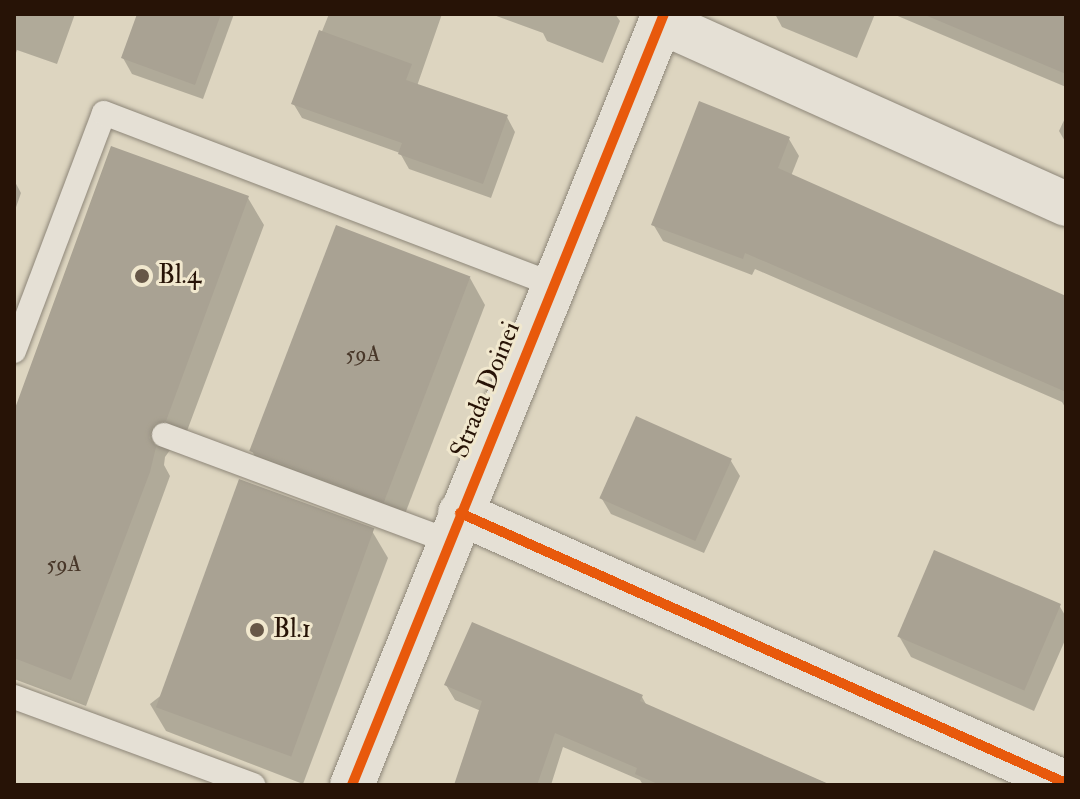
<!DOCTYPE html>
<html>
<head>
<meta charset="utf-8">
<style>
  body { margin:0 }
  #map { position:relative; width:1080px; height:799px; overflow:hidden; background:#ddd5c0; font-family:"IM FELL Double Pica",serif }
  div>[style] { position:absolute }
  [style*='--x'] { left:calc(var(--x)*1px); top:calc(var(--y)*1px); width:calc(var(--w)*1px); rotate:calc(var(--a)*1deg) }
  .shadow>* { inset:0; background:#0003 }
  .building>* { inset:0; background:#a9a293; transform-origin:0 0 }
  .roads { filter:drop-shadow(0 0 2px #8d8678) drop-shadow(0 0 2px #8d8678) }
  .lane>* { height:24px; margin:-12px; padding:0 12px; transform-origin:12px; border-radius:12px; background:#e5e0d5 }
  .street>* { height:44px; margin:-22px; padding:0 22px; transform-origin:22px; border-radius:22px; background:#e5e0d5 }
  .cycleway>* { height:10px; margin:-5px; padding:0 5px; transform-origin:5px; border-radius:5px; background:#e8590c }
  .dots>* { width:22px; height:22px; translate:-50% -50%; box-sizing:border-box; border:4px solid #f1e8ce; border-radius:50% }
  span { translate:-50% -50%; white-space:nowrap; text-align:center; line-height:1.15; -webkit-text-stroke:6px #f1e8ce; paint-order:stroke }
  .number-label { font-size:22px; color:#483729 }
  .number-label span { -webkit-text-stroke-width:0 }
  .poi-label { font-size:26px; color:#271306 }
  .left { translate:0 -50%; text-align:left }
  .street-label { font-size:26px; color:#271306 }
  .frame { position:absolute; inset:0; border:16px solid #271306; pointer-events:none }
</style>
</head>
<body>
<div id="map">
  <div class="shadow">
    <div style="clip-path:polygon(14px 14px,75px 14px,57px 64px,17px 50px,14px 58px)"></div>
    <div style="clip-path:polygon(140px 14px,234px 14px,203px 99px,132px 74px,123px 58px)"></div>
    <div style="clip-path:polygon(329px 14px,442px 14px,417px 86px,507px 117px,515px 132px,491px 198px,409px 169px,400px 153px,302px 118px,293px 103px)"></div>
    <div style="clip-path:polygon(491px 14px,615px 14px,620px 21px,603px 63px,547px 41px,543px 33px)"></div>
    <div style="clip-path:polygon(775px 14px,875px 14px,857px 58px,782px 27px)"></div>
    <div style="clip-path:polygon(893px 14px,1066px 14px,1066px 87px)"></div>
    <div style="clip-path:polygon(1066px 116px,1066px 143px,1059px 131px)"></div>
    <div style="clip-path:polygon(789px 139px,799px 156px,791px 176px,1066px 302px,1066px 409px,1062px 402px,755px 269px,752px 275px,663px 241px,653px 224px)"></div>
    <div style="clip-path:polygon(14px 180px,21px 193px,14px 213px)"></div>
    <div style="clip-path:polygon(248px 198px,264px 225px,181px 447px,170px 450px,165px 457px,164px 465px,170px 476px,86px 706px,14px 679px,14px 415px)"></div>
    <div style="clip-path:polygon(470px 278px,485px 305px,400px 527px,267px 478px,252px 451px)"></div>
    <div style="clip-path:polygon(731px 461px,740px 476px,704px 553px,611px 514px,602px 499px)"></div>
    <div style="clip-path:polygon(372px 531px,388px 558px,303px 784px,166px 731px,150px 704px)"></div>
    <div style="clip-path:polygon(1059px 605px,1066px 617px,1066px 638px,1034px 711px,911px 657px,899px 636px)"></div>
    <div style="clip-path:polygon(446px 685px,642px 697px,647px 706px,830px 785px,643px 785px,640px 780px,563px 747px,551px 785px,456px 785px,481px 711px,455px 700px)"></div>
  </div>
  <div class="building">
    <div style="clip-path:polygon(137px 14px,221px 14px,195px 85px,121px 58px)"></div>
    <div style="clip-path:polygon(925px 14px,1066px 14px,1066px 74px,925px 15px)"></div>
    <div style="clip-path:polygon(319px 30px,412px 64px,406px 80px,508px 115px,483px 184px,398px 154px,402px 143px,291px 104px)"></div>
    <div style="clip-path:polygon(699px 101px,790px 137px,778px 168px,1066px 296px,1066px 392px,745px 253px,743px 259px,651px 225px)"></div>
    <div style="clip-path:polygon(111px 146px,249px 196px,166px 421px,155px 423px,150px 431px,149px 438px,156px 447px,150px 472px,71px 680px,14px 658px,14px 411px)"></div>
    <div style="left:336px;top:225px;width:144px;height:242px;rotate:21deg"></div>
    <div style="left:636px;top:416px;width:105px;height:90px;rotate:24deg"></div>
    <div style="left:239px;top:479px;width:144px;height:243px;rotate:20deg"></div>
    <div style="left:934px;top:550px;width:138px;height:94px;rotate:23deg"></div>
    <div style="clip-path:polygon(472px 622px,643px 695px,640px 701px,831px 785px,660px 785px,635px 774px,637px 768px,555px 733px,537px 785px,454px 785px,482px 701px,444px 685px)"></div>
  </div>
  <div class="roads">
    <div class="lane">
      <div style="--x:14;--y:351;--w:254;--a:-69.3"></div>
      <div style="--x:104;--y:113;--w:480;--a:20.9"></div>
      <div style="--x:164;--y:435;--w:304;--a:20.4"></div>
      <div style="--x:14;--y:697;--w:255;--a:20.2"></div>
    </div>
    <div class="street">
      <div style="--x:661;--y:22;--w:444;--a:24.2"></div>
      <div style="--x:460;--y:513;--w:663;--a:24.02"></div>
      <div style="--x:352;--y:785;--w:832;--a:-67.97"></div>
    </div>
  </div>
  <div class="cycleway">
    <div style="--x:460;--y:513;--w:663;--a:24.02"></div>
    <div style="--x:352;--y:785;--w:832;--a:-67.97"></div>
  </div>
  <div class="dots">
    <div style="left:142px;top:276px;background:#675747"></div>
    <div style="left:257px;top:630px;background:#675747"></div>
  </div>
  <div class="number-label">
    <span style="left:363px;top:355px">59A</span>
    <span style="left:64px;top:565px">59A</span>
  </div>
  <div class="poi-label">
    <span class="left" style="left:158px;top:276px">Bl.4</span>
    <span class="left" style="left:273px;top:630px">Bl.1</span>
  </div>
  <div class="street-label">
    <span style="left:486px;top:390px;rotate:-68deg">Strada Doinei</span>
  </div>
  <div class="frame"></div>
</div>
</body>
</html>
